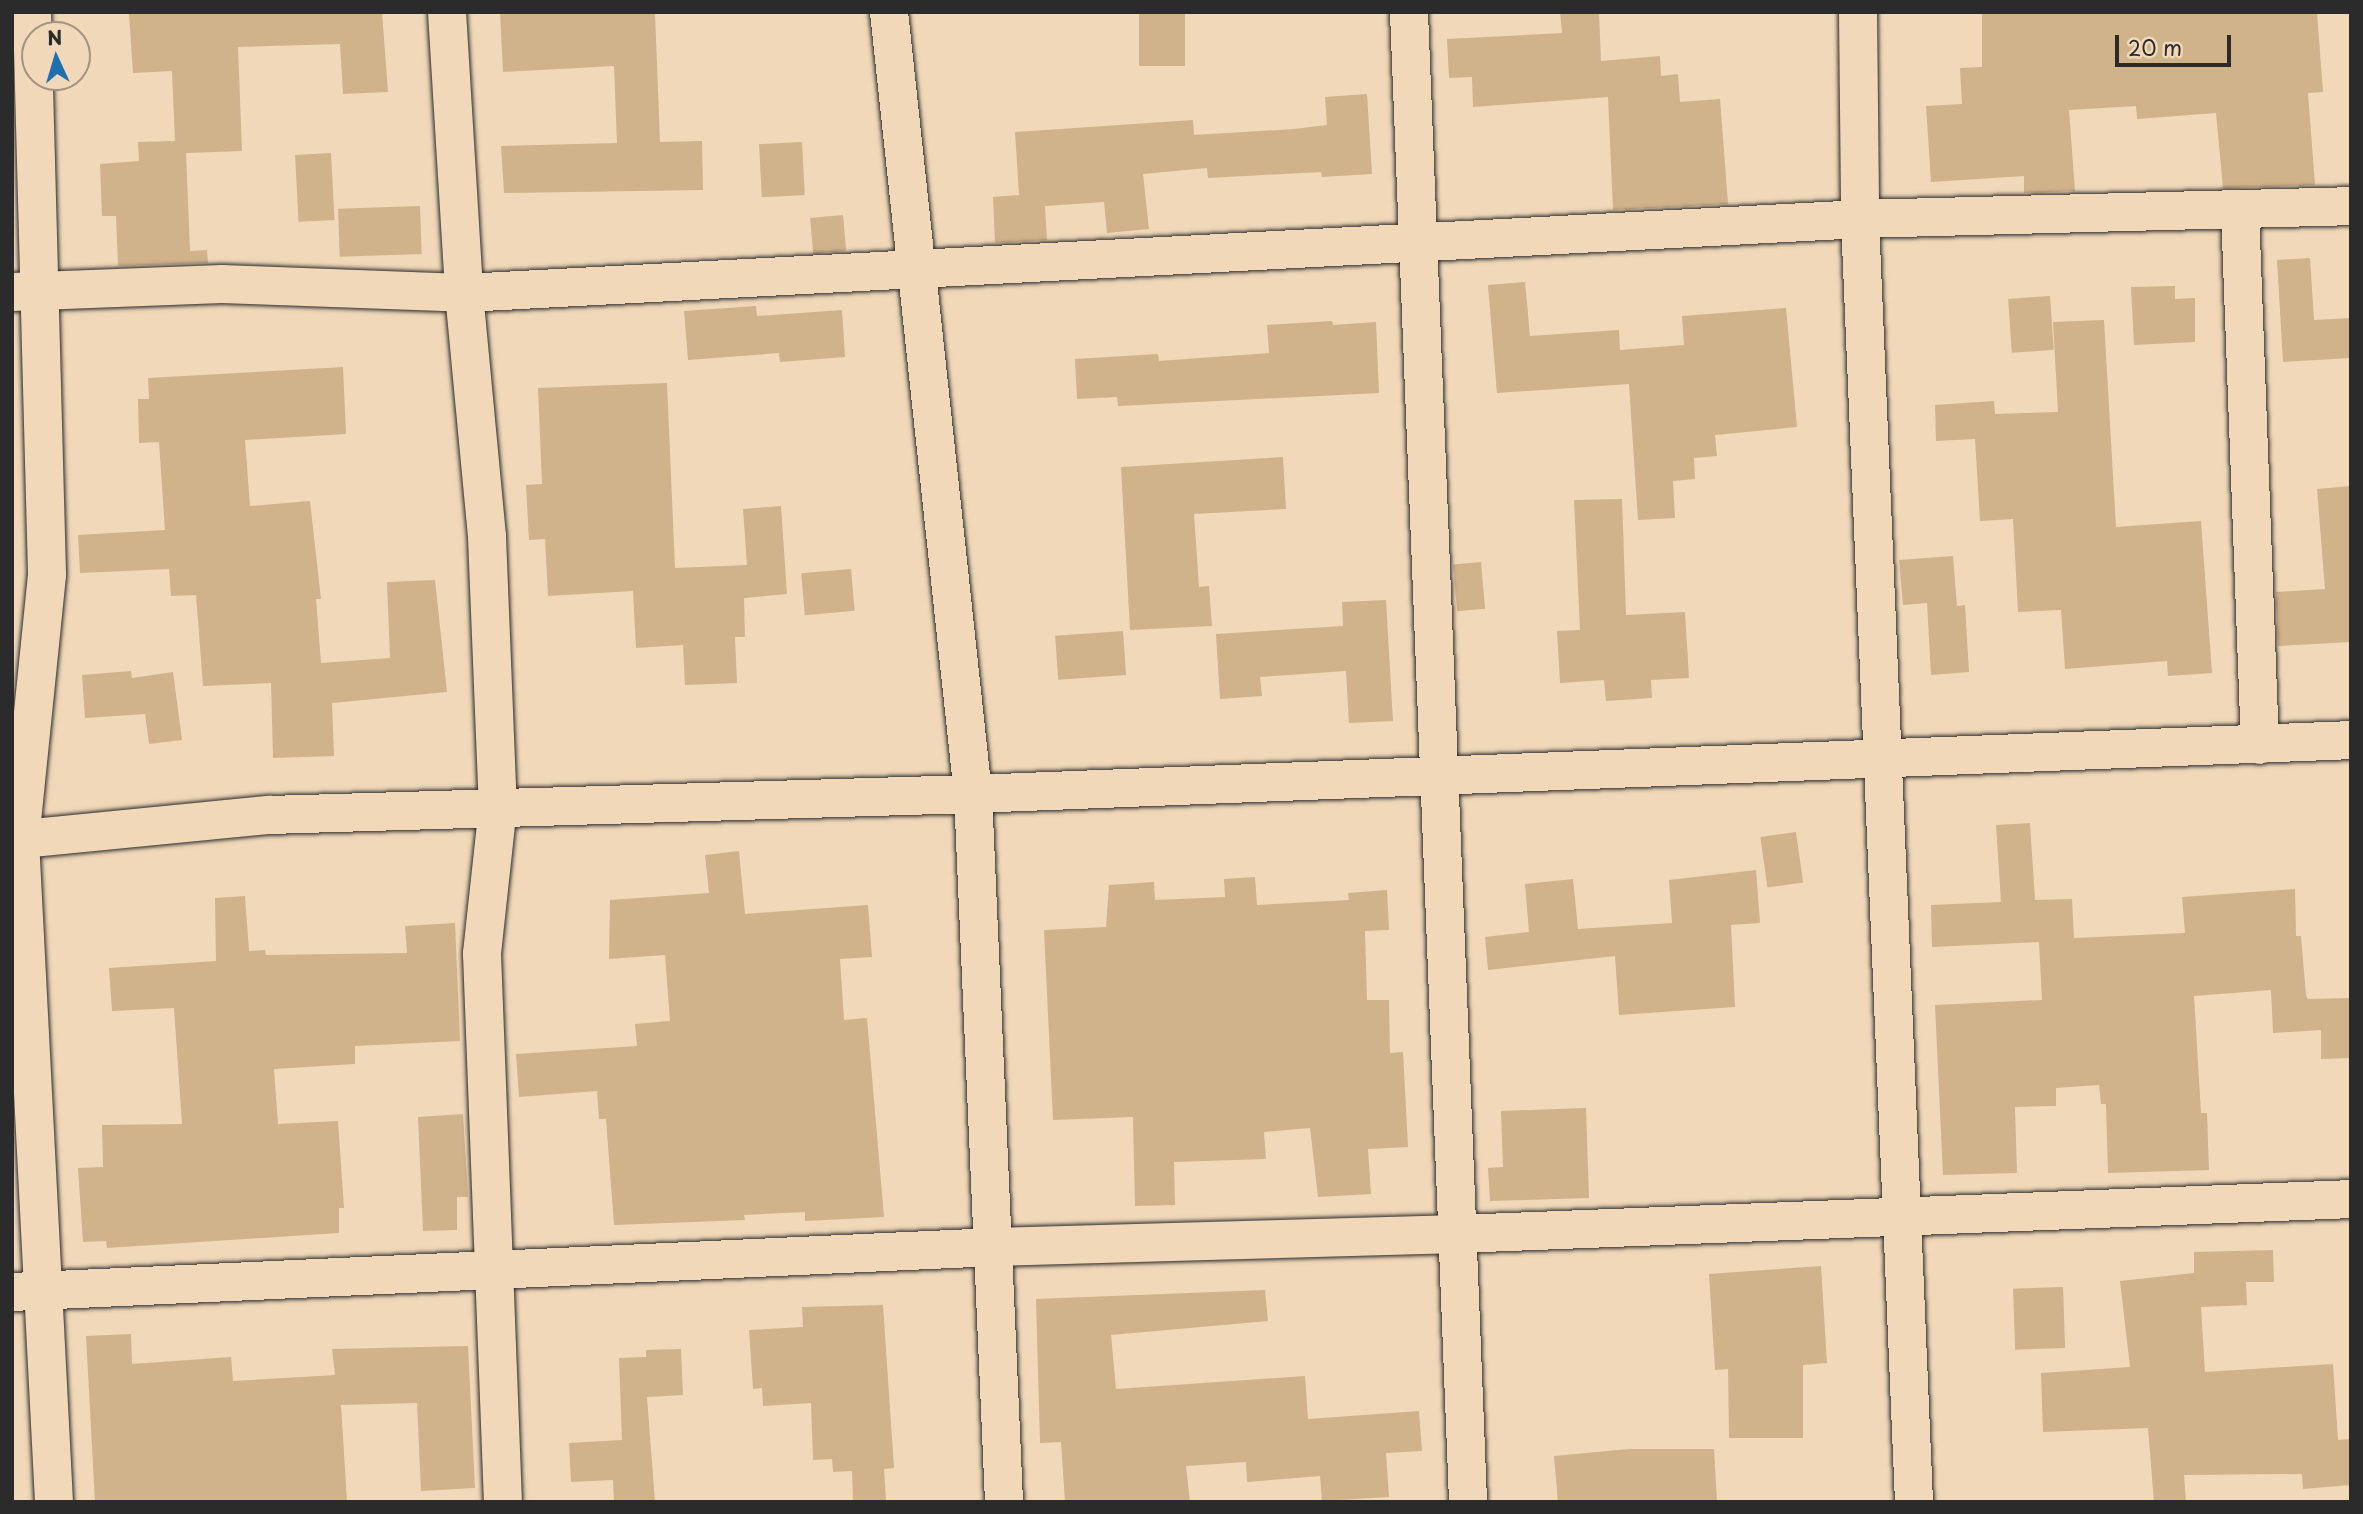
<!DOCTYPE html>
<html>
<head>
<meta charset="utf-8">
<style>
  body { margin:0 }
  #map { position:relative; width:2363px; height:1514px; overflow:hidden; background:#f0d8b8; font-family:"Playpen Sans",sans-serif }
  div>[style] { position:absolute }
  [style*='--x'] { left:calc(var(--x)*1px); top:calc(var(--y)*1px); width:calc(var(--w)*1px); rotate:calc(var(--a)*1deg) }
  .building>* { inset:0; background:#d0b38b; transform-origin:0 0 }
  .roads { filter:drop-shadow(0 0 2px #2b2b2b) drop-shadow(0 0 2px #2b2b2b) }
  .minor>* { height:38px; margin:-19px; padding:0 19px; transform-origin:19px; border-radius:19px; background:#f0d8b8 }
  span { translate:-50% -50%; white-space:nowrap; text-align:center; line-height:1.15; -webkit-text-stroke:5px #f0d8b8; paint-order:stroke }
  .frame { position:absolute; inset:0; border:14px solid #2b2b2b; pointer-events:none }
  .north { position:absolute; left:21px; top:21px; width:70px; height:70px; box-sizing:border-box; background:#f0d8b8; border:2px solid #a19380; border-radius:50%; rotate:356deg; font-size:19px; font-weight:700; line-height:28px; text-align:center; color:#2b2b2b }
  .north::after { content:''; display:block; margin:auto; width:24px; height:32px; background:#1f6fb2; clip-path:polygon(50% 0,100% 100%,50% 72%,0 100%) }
  .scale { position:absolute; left:2115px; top:35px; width:116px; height:32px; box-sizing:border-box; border:4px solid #2b2b2b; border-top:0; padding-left:9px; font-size:21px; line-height:24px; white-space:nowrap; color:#2b2b2b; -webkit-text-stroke:5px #f0d8b8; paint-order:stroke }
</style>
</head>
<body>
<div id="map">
  <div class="building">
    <div style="clip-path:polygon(382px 12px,388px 92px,343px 94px,340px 44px,238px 47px,242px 151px,186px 153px,190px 251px,207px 250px,208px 263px,118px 266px,116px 216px,102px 216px,100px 164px,139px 161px,138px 142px,175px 141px,172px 71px,133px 73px,129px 14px)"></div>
    <div style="clip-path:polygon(500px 12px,655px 12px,660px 142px,702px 141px,703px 190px,504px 193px,501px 146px,617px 143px,614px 66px,503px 72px)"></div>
    <div style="left:1139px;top:12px;width:46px;height:54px"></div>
    <div style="clip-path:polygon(1560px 12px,1599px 12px,1601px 61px,1660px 56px,1661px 76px,1678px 74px,1680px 102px,1720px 99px,1728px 204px,1613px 210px,1608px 97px,1473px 107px,1472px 77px,1449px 78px,1447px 39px,1562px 33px)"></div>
    <div style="clip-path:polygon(1982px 12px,2317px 12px,2323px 92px,2308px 93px,2315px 185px,2223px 188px,2216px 113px,2137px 119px,2136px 106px,2069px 110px,2075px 191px,2024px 193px,2024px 176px,1931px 182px,1926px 106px,1962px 104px,1960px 68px,1982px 67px)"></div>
    <div style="clip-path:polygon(1367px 94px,1372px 174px,1322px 177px,1321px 172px,1208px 178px,1207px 168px,1143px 174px,1149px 229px,1107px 233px,1104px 202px,1045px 206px,1047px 240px,995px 243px,993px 197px,1019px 195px,1015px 132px,1193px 120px,1194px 135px,1294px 129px,1327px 125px,1325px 97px)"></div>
    <div style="left:802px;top:142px;width:53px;height:43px;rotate:87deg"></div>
    <div style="left:331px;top:153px;width:67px;height:36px;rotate:87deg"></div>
    <div style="left:420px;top:206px;width:48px;height:82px;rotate:88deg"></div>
    <div style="left:843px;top:215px;width:36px;height:33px;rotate:85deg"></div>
    <div style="clip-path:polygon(2310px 258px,2314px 320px,2351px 318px,2351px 358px,2283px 362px,2277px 260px)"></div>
    <div style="clip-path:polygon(1525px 282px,1530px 336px,1619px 330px,1620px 350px,1684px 345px,1682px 316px,1786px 308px,1797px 427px,1715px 435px,1717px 456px,1694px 458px,1695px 479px,1673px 481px,1675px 518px,1638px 520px,1629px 384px,1497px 393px,1488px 285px)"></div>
    <div style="clip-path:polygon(2175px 286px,2175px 299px,2195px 298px,2195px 342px,2134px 345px,2131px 287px)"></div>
    <div style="left:2050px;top:296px;width:54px;height:42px;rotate:86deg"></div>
    <div style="clip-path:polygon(756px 306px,757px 316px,842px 310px,845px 357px,780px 362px,779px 353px,688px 360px,684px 311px)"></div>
    <div style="clip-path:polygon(2104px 320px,2116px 527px,2201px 521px,2212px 673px,2168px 676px,2167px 661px,2065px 669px,2061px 610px,2018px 612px,2013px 519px,1980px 521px,1975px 439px,1936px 441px,1935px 405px,1994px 401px,1995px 414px,2058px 412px,2053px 322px)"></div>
    <div style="clip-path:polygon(1332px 321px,1333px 325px,1376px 322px,1379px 393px,1118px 406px,1117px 397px,1077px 399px,1075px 359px,1158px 354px,1159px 361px,1269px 353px,1267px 325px)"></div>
    <div style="clip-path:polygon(343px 367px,346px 434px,245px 440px,250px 506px,310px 501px,321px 599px,316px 599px,321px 663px,390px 658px,387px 582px,435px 580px,447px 692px,332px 703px,334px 756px,273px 758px,271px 683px,203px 686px,196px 595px,171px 596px,169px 569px,80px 573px,78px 535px,165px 530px,159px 442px,139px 443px,138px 399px,149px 399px,148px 378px)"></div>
    <div style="clip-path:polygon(667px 383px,675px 568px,747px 565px,743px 509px,781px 506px,787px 594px,744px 598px,745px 637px,735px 637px,737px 683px,685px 685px,683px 645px,636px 648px,633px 591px,548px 596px,545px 539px,529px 540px,526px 485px,542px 484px,538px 388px)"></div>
    <div style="clip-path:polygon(1283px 457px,1286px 509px,1194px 514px,1199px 587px,1209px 586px,1212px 626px,1130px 630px,1121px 467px)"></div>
    <div style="clip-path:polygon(2351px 486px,2351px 642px,2278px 646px,2276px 592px,2325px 589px,2317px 489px)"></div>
    <div style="clip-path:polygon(1622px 499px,1626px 615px,1685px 612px,1689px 678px,1651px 680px,1652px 698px,1606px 701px,1604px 680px,1560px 683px,1557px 631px,1580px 630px,1574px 500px)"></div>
    <div style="clip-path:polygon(1953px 556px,1957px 606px,1965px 605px,1969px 672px,1931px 675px,1927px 603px,1903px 605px,1899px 560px)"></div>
    <div style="left:1481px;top:562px;width:47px;height:28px;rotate:85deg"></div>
    <div style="left:851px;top:569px;width:42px;height:50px;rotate:85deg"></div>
    <div style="clip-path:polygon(1386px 600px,1393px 721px,1349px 723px,1346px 671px,1260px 677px,1262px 696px,1220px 699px,1216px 634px,1343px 626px,1342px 602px)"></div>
    <div style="left:1123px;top:631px;width:44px;height:68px;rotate:86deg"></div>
    <div style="clip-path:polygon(131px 671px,132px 678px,173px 672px,182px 740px,149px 744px,145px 714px,85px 718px,82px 675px)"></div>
    <div style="clip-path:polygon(2030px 823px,2035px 900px,2072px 899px,2074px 938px,2185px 933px,2182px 897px,2295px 889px,2296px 936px,2301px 936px,2306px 995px,2308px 999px,2351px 998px,2351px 1058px,2321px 1059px,2321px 1030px,2273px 1033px,2271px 990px,2194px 996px,2201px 1113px,2207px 1113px,2209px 1170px,2108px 1173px,2106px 1104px,2101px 1104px,2099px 1085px,2056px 1088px,2056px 1106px,2015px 1107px,2017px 1173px,1943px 1175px,1935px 1005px,2042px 1000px,2039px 942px,1932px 947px,1931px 905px,2001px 902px,1996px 825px)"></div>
    <div style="left:1796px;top:832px;width:51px;height:36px;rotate:82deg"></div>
    <div style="clip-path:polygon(739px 851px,745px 914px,868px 905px,872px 957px,840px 959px,844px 1020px,867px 1018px,884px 1217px,805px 1221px,805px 1212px,744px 1215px,745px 1220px,614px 1225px,606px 1119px,599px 1119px,597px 1091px,519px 1097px,516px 1054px,637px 1046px,635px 1024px,670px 1021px,665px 955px,609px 959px,610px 900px,709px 893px,705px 855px)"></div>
    <div style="clip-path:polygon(1756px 870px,1760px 923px,1731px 925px,1735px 1007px,1619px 1015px,1615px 956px,1488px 970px,1485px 937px,1529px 932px,1525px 884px,1573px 879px,1578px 929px,1672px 923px,1669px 880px)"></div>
    <div style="clip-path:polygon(1255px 877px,1257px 905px,1349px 900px,1348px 893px,1387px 890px,1389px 930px,1365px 931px,1367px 1000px,1389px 1000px,1390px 1053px,1403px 1052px,1408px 1147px,1368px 1149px,1371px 1194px,1318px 1197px,1310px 1128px,1264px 1132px,1266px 1159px,1174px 1162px,1175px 1205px,1135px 1206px,1133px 1117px,1053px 1120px,1044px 930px,1106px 927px,1109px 885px,1154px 882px,1155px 900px,1225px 897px,1224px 879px)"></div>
    <div style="clip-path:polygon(245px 896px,249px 951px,265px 950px,266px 955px,407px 953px,405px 926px,455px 923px,460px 1041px,355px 1046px,355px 1064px,274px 1069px,278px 1124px,338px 1121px,344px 1208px,339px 1208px,339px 1233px,107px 1248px,106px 1241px,83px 1242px,78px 1168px,103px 1167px,102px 1125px,182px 1124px,174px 1008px,112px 1011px,109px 968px,216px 961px,215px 898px)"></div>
    <div style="clip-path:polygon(1586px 1108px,1589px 1198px,1490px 1201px,1488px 1168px,1503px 1167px,1501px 1111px)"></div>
    <div style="clip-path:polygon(463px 1114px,468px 1197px,457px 1197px,457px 1230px,423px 1231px,418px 1117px)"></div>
    <div style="clip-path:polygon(2273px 1250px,2274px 1282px,2246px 1282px,2247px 1305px,2201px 1307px,2205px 1372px,2333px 1364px,2338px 1440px,2351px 1439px,2351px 1485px,2303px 1489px,2302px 1474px,2184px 1475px,2186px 1502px,2154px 1502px,2148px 1428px,2043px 1432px,2041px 1373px,2130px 1367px,2120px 1281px,2194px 1273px,2194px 1252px)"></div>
    <div style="clip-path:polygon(1821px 1266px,1827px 1363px,1803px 1365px,1803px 1438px,1729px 1438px,1728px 1369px,1715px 1370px,1709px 1274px)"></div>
    <div style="left:2063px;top:1287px;width:61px;height:50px;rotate:88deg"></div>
    <div style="clip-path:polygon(1265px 1290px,1268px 1321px,1111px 1335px,1116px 1389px,1305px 1376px,1308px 1419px,1419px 1411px,1422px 1451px,1386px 1453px,1389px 1497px,1322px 1501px,1320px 1476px,1247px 1482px,1246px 1462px,1186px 1466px,1190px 1502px,1065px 1502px,1061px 1442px,1040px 1443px,1036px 1299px)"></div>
    <div style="clip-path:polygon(883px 1305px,894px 1468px,884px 1469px,886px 1500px,853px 1501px,852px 1471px,833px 1472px,832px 1459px,813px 1460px,811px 1403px,763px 1406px,762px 1388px,753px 1389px,749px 1330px,803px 1327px,802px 1307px)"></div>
    <div style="clip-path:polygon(131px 1334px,132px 1364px,231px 1357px,233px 1381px,335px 1375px,332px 1349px,468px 1346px,475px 1488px,421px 1491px,417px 1403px,341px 1405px,347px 1502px,95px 1502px,86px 1336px)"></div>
    <div style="clip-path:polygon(681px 1349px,683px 1395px,647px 1397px,655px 1502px,614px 1502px,613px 1480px,571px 1482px,569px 1443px,622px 1440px,619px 1358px,646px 1357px,646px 1350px)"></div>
    <div style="clip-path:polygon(1629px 1449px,1714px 1449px,1717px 1502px,1558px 1502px,1554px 1456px)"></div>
  </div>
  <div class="roads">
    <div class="minor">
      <div style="--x:32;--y:12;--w:563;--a:88.47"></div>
      <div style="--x:47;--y:575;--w:266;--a:95.8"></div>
      <div style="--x:20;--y:840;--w:663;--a:87.06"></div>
      <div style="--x:447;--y:12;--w:282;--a:86.5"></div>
      <div style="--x:464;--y:293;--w:245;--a:84.6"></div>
      <div style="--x:487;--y:537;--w:269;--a:87.7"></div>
      <div style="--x:498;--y:806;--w:149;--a:96.2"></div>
      <div style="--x:482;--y:954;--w:548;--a:87.81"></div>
      <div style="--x:889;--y:12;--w:786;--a:83.87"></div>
      <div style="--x:973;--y:794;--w:709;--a:87.49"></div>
      <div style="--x:1409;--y:12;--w:1491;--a:87.73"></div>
      <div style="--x:1858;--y:12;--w:207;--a:89.4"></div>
      <div style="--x:1860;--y:219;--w:1284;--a:87.59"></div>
      <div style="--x:2240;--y:210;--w:535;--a:87.86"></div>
      <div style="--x:12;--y:292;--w:210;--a:-2.2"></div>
      <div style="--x:222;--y:284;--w:242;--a:2.1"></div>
      <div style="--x:464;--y:293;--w:1398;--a:-3.03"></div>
      <div style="--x:1860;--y:219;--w:491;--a:-1.5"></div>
      <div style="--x:12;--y:840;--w:258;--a:-5.6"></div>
      <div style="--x:269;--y:815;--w:704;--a:-1.71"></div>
      <div style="--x:973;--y:794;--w:1379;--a:-2.24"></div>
      <div style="--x:12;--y:1292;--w:983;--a:-2.62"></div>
      <div style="--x:994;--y:1247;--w:464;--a:-1.6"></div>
      <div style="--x:1458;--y:1234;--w:894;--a:-2.24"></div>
    </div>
  </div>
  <div class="frame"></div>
  <div class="north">N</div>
  <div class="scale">20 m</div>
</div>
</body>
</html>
